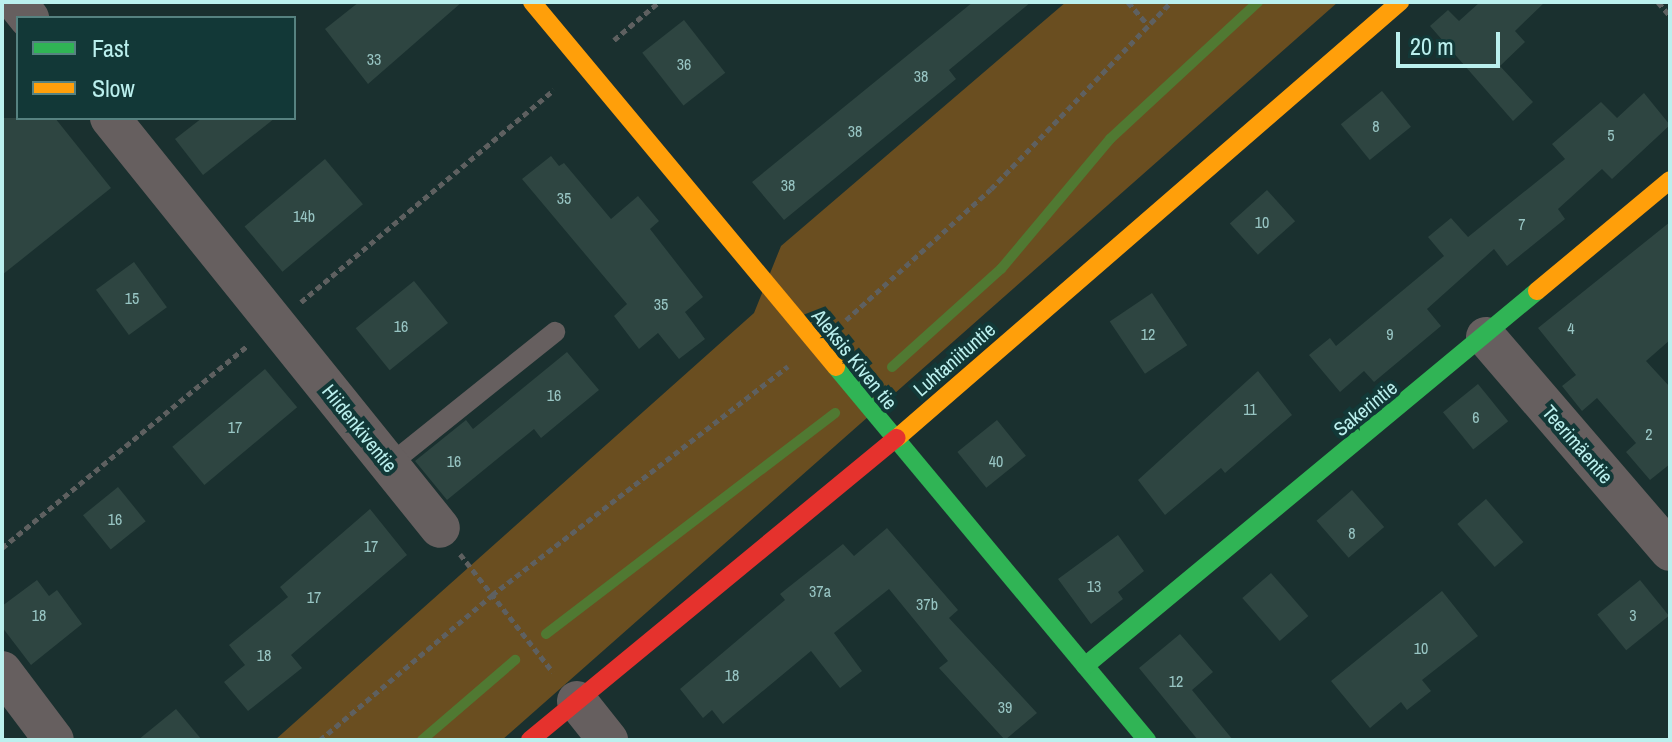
<!DOCTYPE html>
<html>
<head>
<meta charset="utf-8">
<style>
  body { margin:0 }
  #map { position:relative; width:1672px; height:742px; overflow:hidden; background:#1a302f; font-family:"Archivo Narrow",sans-serif }
  div>[style] { position:absolute }
  [style*='--x'] { left:calc(var(--x)*1px); top:calc(var(--y)*1px); width:calc(var(--w)*1px); rotate:calc(var(--a)*1deg) }
  .green>* { inset:0; background:#6a4e20 }
  .stream>* { height:10px; margin:-5px; padding:0 5px; transform-origin:5px; border-radius:5px; background:#507932 }
  .building>* { inset:0; background:#2e4541; transform-origin:0 0 }
  .path>* { height:5px; margin-top:-2.5px; transform-origin:0; background:repeating-linear-gradient(90deg,#5e6060 0 6px,transparent 0 10px) }
  .lane>* { height:20px; margin:-10px; padding:0 10px; transform-origin:10px; border-radius:10px; background:#665f5f }
  .street>* { height:40px; margin:-20px; padding:0 20px; transform-origin:20px; border-radius:20px; background:#665f5f }
  .fast>* { height:18px; margin:-9px; padding:0 9px; transform-origin:9px; border-radius:9px; background:#30b455 }
  .slow>* { height:18px; margin:-9px; padding:0 9px; transform-origin:9px; border-radius:9px; background:#ff9f0a }
  .jam>* { height:18px; margin:-9px; padding:0 9px; transform-origin:9px; border-radius:9px; background:#e5322d }
  span { translate:-50% -50%; white-space:nowrap; text-align:center; line-height:1.15; -webkit-text-stroke:8px #123837; paint-order:stroke }
  .number-label { font-size:16px; color:#98c5c3 }
  .number-label span { -webkit-text-stroke-width:0 }
  .street-label { font-size:20px; color:#bbf0ee }
  .frame { position:absolute; inset:0; border:4px solid #bbf0ee; pointer-events:none }
  .legend { position:absolute; left:16px; top:16px; width:280px; height:104px; box-sizing:border-box; background:#123837; border:2px solid #568280; margin:0; padding:10px 14px; list-style:none; font-size:24px; color:#bbf0ee }
  .legend li { display:flex; align-items:center; gap:16px; height:40px }
  .legend b { width:40px; border:2px solid #568280 }
  .scale { position:absolute; left:1396px; top:32px; width:104px; height:36px; box-sizing:border-box; border:4px solid #bbf0ee; border-top:0; padding-left:10px; font-size:24px; line-height:28px; white-space:nowrap; color:#bbf0ee; -webkit-text-stroke:6px #123837; paint-order:stroke }
</style>
</head>
<body>
<div id="map">
  <div class="green">
    <div style="clip-path:polygon(1066px 2px,1338px 2px,502px 740px,275px 740px,754px 313px,781px 246px)"></div>
  </div>
  <div class="stream">
    <div style="--x:892;--y:367;--w:147;--a:-42"></div>
    <div style="--x:1001;--y:269;--w:170;--a:-50"></div>
    <div style="--x:1110;--y:139;--w:202;--a:-42.8"></div>
    <div style="--x:546;--y:634;--w:364;--a:-37.4"></div>
    <div style="--x:422;--y:740;--w:123;--a:-40.7"></div>
  </div>
  <div class="building">
    <div style="clip-path:polygon(359px 2px,462px 2px,368px 84px,325px 29px)"></div>
    <div style="clip-path:polygon(973px 2px,1031px 2px,949px 70px,956px 79px,784px 220px,752px 182px)"></div>
    <div style="clip-path:polygon(1480px 2px,1545px 2px,1515px 31px,1525px 42px,1500px 66px,1533px 102px,1513px 121px,1430px 26px,1448px 10px,1459px 21px)"></div>
    <div style="left:684px;top:20px;width:67px;height:53px;rotate:52deg"></div>
    <div style="left:1382px;top:91px;width:46px;height:53px;rotate:51deg"></div>
    <div style="clip-path:polygon(1644px 93px,1670px 125px,1612px 179px,1602px 169px,1558px 209px,1565px 219px,1507px 266px,1494px 249px,1427px 309px,1441px 326px,1374px 382px,1364px 371px,1340px 392px,1309px 355px,1330px 338px,1336px 346px,1444px 256px,1428px 237px,1451px 218px,1468px 237px,1565px 159px,1552px 144px,1601px 102px,1617px 118px)"></div>
    <div style="clip-path:polygon(2px 118px,55px 118px,111px 188px,2px 275px)"></div>
    <div style="clip-path:polygon(202px 118px,275px 118px,203px 175px,175px 139px)"></div>
    <div style="clip-path:polygon(551px 156px,559px 166px,564px 163px,611px 219px,638px 196px,659px 221px,650px 229px,703px 297px,685px 312px,705px 339px,679px 359px,658px 333px,639px 349px,614px 316px,627px 304px,522px 179px)"></div>
    <div style="left:325px;top:159px;width:59px;height:105px;rotate:50deg"></div>
    <div style="left:1267px;top:190px;width:42px;height:50px;rotate:48deg"></div>
    <div style="clip-path:polygon(1670px 222px,1670px 340px,1646px 361px,1670px 387px,1670px 464px,1650px 480px,1626px 452px,1636px 443px,1597px 398px,1582px 411px,1562px 386px,1576px 375px,1538px 328px)"></div>
    <div style="left:134px;top:262px;width:56px;height:47px;rotate:54deg"></div>
    <div style="left:414px;top:281px;width:54px;height:75px;rotate:51deg"></div>
    <div style="left:1152px;top:293px;width:63px;height:51px;rotate:56deg"></div>
    <div style="clip-path:polygon(567px 352px,599px 390px,541px 438px,534px 429px,447px 500px,415px 461px,466px 420px,473px 429px)"></div>
    <div style="left:265px;top:369px;width:50px;height:121px;rotate:50deg"></div>
    <div style="clip-path:polygon(1258px 371px,1292px 415px,1225px 473px,1221px 468px,1165px 515px,1138px 480px)"></div>
    <div style="left:1478px;top:384px;width:48px;height:45px;rotate:51deg"></div>
    <div style="left:997px;top:420px;width:46px;height:51px;rotate:51deg"></div>
    <div style="left:118px;top:487px;width:44px;height:45px;rotate:51deg"></div>
    <div style="left:1352px;top:490px;width:49px;height:47px;rotate:49deg"></div>
    <div style="left:1486px;top:499px;width:57px;height:38px;rotate:49deg"></div>
    <div style="clip-path:polygon(370px 509px,407px 555px,291px 655px,302px 668px,248px 711px,224px 682px,245px 665px,229px 645px,288px 597px,280px 587px)"></div>
    <div style="clip-path:polygon(887px 528px,958px 610px,949px 618px,1037px 713px,1005px 740px,939px 668px,948px 661px,889px 589px,834px 633px,862px 671px,840px 688px,811px 651px,723px 724px,712px 710px,703px 718px,680px 689px,785px 600px,780px 594px,843px 544px,854px 556px)"></div>
    <div style="clip-path:polygon(1118px 535px,1144px 571px,1118px 592px,1123px 599px,1091px 624px,1058px 579px)"></div>
    <div style="left:1271px;top:573px;width:57px;height:38px;rotate:49deg"></div>
    <div style="clip-path:polygon(37px 580px,49px 596px,57px 590px,82px 624px,31px 665px,2px 627px,2px 606px)"></div>
    <div style="left:1640px;top:580px;width:46px;height:55px;rotate:51deg"></div>
    <div style="clip-path:polygon(1442px 591px,1478px 636px,1422px 680px,1431px 691px,1407px 710px,1401px 702px,1370px 728px,1331px 681px)"></div>
    <div style="clip-path:polygon(1180px 634px,1213px 672px,1192px 690px,1233px 740px,1198px 740px,1139px 668px)"></div>
    <div style="clip-path:polygon(176px 709px,202px 740px,138px 740px)"></div>
  </div>
  <div class="path">
    <div style="--x:1128;--y:2;--w:30;--a:49"></div>
    <div style="--x:1658;--y:2;--w:18;--a:49"></div>
    <div style="--x:614;--y:40;--w:59;--a:-40.2"></div>
    <div style="--x:301;--y:302;--w:330;--a:-40"></div>
    <div style="--x:846;--y:320;--w:195;--a:-42.1"></div>
    <div style="--x:991;--y:189;--w:260;--a:-46.1"></div>
    <div style="--x:2;--y:548;--w:318;--a:-39.5"></div>
    <div style="--x:460;--y:554;--w:150;--a:51.8"></div>
    <div style="--x:320;--y:740;--w:225;--a:-40.1"></div>
    <div style="--x:492;--y:595;--w:374;--a:-37.7"></div>
  </div>
  <div class="lane">
    <div style="--x:389;--y:465;--w:213;--a:-38.7"></div>
  </div>
  <div class="street">
    <div style="--x:16;--y:2;--w:21;--a:51"></div>
    <div style="--x:110;--y:118;--w:526;--a:51.17"></div>
    <div style="--x:1486;--y:337;--w:282;--a:49.3"></div>
    <div style="--x:2;--y:671;--w:86;--a:53"></div>
    <div style="--x:577;--y:701;--w:50;--a:51.5"></div>
  </div>
  <div class="fast">
    <div style="--x:836;--y:367;--w:486;--a:50.2"></div>
    <div style="--x:1085;--y:666;--w:587;--a:-39.68"></div>
  </div>
  <div class="slow">
    <div style="--x:532;--y:2;--w:475;--a:50.2"></div>
    <div style="--x:1537;--y:291;--w:173;--a:-39.8"></div>
    <div style="--x:897;--y:438;--w:666;--a:-40.92"></div>
  </div>
  <div class="jam">
    <div style="--x:530;--y:740;--w:475;--a:-39.5"></div>
  </div>
  <div class="number-label">
    <span style="left:374px;top:59px">33</span>
    <span style="left:684px;top:64px">36</span>
    <span style="left:921px;top:76px">38</span>
    <span style="left:1376px;top:126px">8</span>
    <span style="left:855px;top:131px">38</span>
    <span style="left:1611px;top:135px">5</span>
    <span style="left:788px;top:185px">38</span>
    <span style="left:564px;top:198px">35</span>
    <span style="left:304px;top:216px">14b</span>
    <span style="left:1262px;top:222px">10</span>
    <span style="left:1522px;top:224px">7</span>
    <span style="left:132px;top:298px">15</span>
    <span style="left:661px;top:304px">35</span>
    <span style="left:401px;top:326px">16</span>
    <span style="left:1571px;top:328px">4</span>
    <span style="left:1148px;top:334px">12</span>
    <span style="left:1390px;top:334px">9</span>
    <span style="left:554px;top:395px">16</span>
    <span style="left:1250px;top:409px">11</span>
    <span style="left:1476px;top:417px">6</span>
    <span style="left:235px;top:427px">17</span>
    <span style="left:1649px;top:434px">2</span>
    <span style="left:454px;top:461px">16</span>
    <span style="left:996px;top:461px">40</span>
    <span style="left:115px;top:519px">16</span>
    <span style="left:1352px;top:533px">8</span>
    <span style="left:371px;top:546px">17</span>
    <span style="left:1094px;top:586px">13</span>
    <span style="left:820px;top:591px">37a</span>
    <span style="left:314px;top:597px">17</span>
    <span style="left:927px;top:604px">37b</span>
    <span style="left:39px;top:615px">18</span>
    <span style="left:1633px;top:615px">3</span>
    <span style="left:1421px;top:648px">10</span>
    <span style="left:264px;top:655px">18</span>
    <span style="left:732px;top:675px">18</span>
    <span style="left:1176px;top:681px">12</span>
    <span style="left:1005px;top:707px">39</span>
  </div>
  <div class="street-label">
    <span style="left:855px;top:359px;rotate:51deg">Aleksis Kiven tie</span>
    <span style="left:954px;top:359px;rotate:-41deg">Luhtaniituntie</span>
    <span style="left:1365px;top:408px;rotate:-39deg">Sakerintie</span>
    <span style="left:360px;top:428px;rotate:51deg">Hiidenkiventie</span>
    <span style="left:1578px;top:444px;rotate:49deg">Teerimäentie</span>
  </div>
  <div class="frame"></div>
  <ul class="legend">
  <li><b style="height:10px;background:#30b455"></b>Fast</li>
  <li><b style="height:10px;background:#ff9f0a"></b>Slow</li>
  </ul>
  <div class="scale">20 m</div>
</div>
</body>
</html>
